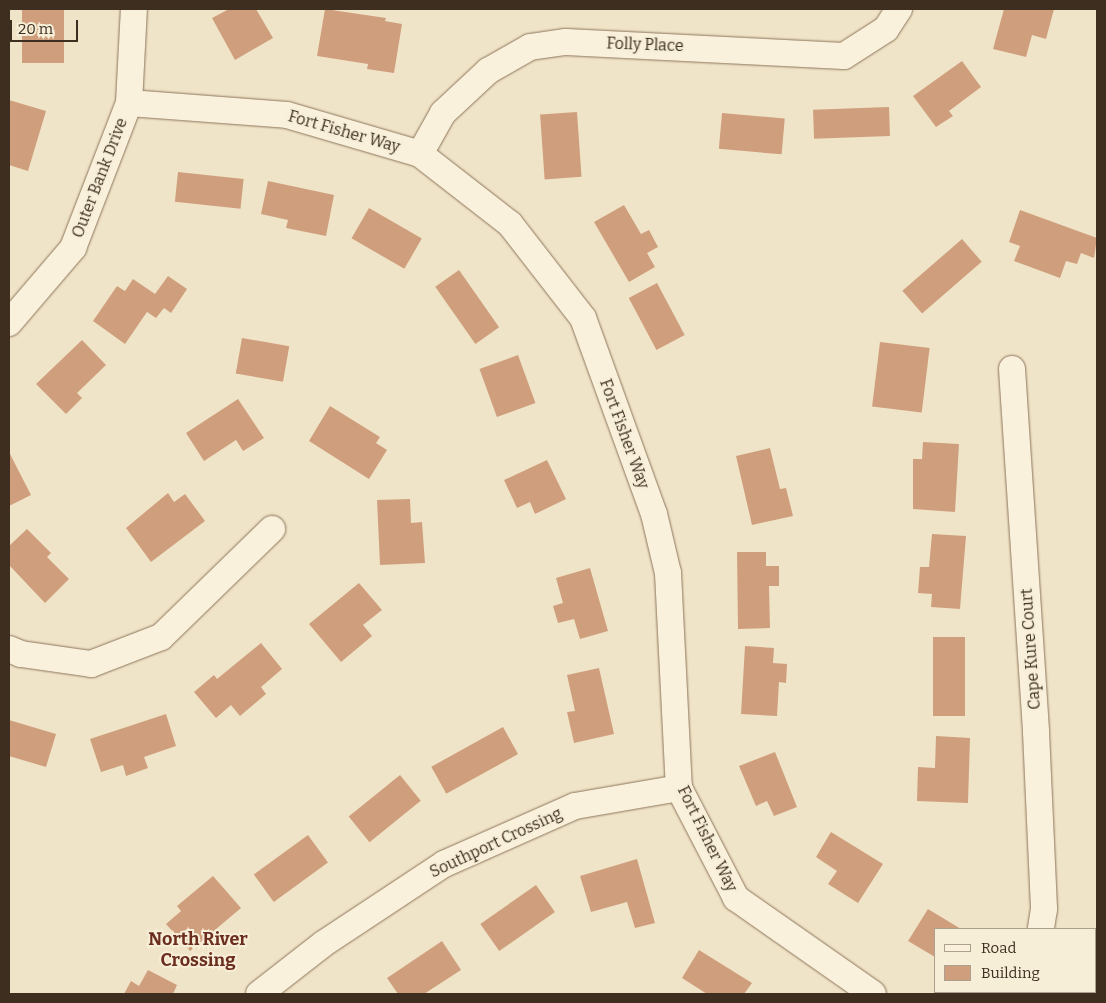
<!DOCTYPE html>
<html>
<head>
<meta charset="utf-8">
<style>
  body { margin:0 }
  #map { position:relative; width:1106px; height:1003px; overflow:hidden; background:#f0e4c8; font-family:Bitter,serif }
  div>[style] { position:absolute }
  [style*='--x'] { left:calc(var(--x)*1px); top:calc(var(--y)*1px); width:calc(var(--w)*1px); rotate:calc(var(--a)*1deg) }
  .building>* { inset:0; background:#cf9f7d; transform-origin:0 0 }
  .roads { filter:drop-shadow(0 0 1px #8d765c) drop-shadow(0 0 1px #8d765c) }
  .minor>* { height:26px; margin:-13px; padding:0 13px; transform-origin:13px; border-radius:13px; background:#faf1dc }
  span { translate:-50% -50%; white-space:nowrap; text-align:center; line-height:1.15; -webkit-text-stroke:4px #f7eed8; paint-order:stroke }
  .street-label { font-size:16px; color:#3d2e20 }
  .neighbourhood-label { font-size:18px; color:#6b2e1e; font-weight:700 }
  .frame { position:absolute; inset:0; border:10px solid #3d2e20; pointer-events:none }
  .legend { position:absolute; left:934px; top:928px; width:162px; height:65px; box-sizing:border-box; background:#f7eed8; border:1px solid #ada18e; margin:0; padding:6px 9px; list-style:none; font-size:15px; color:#3d2e20 }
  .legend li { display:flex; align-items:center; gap:10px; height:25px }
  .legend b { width:25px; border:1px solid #ada18e }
  .scale { position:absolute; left:10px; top:20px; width:68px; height:22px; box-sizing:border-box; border:2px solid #3d2e20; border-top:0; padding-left:6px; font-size:15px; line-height:18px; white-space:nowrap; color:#3d2e20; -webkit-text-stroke:4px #f7eed8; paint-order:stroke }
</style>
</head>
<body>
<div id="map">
  <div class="building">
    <div style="left:22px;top:9px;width:42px;height:54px"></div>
    <div style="clip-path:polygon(229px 9px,256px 9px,273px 38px,235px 60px,212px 18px)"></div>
    <div style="clip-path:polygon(325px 9px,386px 18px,385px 21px,402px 24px,394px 73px,367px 69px,368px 64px,317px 56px)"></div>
    <div style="clip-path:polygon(1004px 9px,1054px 9px,1046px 39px,1032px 35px,1026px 57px,993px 49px)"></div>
    <div style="clip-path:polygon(962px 61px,981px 87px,949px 111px,953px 116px,936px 127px,913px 96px)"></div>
    <div style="clip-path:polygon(9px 100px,46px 111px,28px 171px,9px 165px)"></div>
    <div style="left:889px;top:107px;width:29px;height:76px;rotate:88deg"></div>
    <div style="left:577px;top:112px;width:65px;height:37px;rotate:86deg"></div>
    <div style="left:722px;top:113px;width:63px;height:36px;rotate:5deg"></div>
    <div style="left:178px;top:172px;width:66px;height:30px;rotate:6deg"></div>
    <div style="clip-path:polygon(268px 181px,334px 195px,326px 236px,286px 228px,288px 220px,261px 214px)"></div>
    <div style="clip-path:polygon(624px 205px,641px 234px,649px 230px,658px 247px,647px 253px,655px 267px,629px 282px,594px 222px)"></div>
    <div style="left:369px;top:208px;width:61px;height:35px;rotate:30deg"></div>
    <div style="clip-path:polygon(1020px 210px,1097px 238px,1094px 258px,1081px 253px,1077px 264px,1066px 261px,1060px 278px,1014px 261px,1020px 246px,1009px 242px)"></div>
    <div style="left:962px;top:239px;width:30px;height:79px;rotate:49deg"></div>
    <div style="left:459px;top:270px;width:70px;height:29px;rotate:55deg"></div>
    <div style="clip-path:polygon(168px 276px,187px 289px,171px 313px,164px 308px,156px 318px,147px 312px,125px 344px,93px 321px,117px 286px,125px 291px,133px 279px,155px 294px)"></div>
    <div style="left:657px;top:283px;width:59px;height:32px;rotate:62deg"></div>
    <div style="left:242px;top:338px;width:48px;height:36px;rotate:10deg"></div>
    <div style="clip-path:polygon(82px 340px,106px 365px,77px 393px,82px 398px,66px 414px,36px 384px)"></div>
    <div style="left:880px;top:342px;width:50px;height:65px;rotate:7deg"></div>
    <div style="left:518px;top:355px;width:51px;height:41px;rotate:70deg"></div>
    <div style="clip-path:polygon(238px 399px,264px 438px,243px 451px,236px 440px,204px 461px,186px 433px)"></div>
    <div style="clip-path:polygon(330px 406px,380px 437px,376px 443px,387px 450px,369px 479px,309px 441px)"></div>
    <div style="clip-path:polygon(923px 442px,959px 444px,955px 512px,913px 509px,913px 459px,922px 459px)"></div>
    <div style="clip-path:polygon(770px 448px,780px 489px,786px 488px,793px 516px,752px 525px,736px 456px)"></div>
    <div style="clip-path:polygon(9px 452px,31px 495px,9px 506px)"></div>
    <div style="clip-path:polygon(547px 460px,566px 499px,535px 514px,530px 502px,517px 508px,504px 480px)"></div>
    <div style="clip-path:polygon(168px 493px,174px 502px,185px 494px,205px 521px,151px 562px,126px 528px)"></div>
    <div style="clip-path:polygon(410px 499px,411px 523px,422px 522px,425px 563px,380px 565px,377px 500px)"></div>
    <div style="clip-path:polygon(27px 529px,51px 553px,47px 557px,69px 579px,45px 603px,9px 565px,9px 546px)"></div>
    <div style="clip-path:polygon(932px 534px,966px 536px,960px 609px,931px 607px,932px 594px,918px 593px,920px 567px,929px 567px)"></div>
    <div style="clip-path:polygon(737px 552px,766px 552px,766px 566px,779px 566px,779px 586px,769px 586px,770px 628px,738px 629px)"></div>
    <div style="clip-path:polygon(590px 568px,608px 631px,580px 639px,574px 619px,558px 623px,553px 606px,563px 603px,556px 578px)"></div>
    <div style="clip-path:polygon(359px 583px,382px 610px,363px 625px,372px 636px,341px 662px,309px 624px)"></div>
    <div style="left:933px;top:637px;width:32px;height:79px"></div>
    <div style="clip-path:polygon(261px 643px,282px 669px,261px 687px,266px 694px,240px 716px,231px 705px,216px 718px,194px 692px,214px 675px,217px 679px)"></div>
    <div style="clip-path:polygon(745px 646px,774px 648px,773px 663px,787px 664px,786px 683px,779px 682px,777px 716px,741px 714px)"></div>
    <div style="clip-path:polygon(599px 668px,614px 734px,574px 743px,567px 712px,575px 711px,567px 675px)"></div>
    <div style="clip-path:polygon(166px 714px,176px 746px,144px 757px,148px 768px,126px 776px,123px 765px,101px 772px,90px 739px)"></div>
    <div style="clip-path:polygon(9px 720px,56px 734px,46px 767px,9px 756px)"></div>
    <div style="left:503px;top:727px;width:31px;height:82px;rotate:61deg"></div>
    <div style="clip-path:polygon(936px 736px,970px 738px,968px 803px,917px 801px,918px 767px,935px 768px)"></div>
    <div style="clip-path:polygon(775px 752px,797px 807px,774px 816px,767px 801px,756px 806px,739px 766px)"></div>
    <div style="left:400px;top:775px;width:33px;height:66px;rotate:51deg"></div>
    <div style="clip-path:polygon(831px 832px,883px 864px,858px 903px,828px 884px,837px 871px,816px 857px)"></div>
    <div style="left:308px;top:835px;width:34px;height:67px;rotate:54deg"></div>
    <div style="clip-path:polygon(637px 859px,655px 923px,635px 928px,627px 902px,591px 912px,580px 876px)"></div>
    <div style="clip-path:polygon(213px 876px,241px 908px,190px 951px,166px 924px,181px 911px,177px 906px)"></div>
    <div style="left:536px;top:885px;width:33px;height:68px;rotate:55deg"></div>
    <div style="clip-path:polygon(928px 909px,961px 929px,935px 929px,935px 957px,908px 941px)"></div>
    <div style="clip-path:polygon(442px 941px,461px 970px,424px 994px,398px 994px,387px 978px)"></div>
    <div style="clip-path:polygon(699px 950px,752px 983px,744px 994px,707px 994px,682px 978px)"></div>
    <div style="clip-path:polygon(148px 970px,177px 985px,173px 994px,124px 994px,131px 981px,139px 986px)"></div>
  </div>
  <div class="roads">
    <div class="minor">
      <div style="--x:129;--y:103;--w:158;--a:4.3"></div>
      <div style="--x:287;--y:115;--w:139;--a:16.3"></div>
      <div style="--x:420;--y:154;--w:114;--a:37.9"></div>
      <div style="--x:510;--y:224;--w:119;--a:52.2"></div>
      <div style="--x:583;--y:318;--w:208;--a:70.1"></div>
      <div style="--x:654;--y:514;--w:61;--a:76.7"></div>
      <div style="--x:668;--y:573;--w:215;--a:87.1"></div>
      <div style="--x:679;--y:788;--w:124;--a:62.6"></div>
      <div style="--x:736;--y:898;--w:167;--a:35"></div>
      <div style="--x:420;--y:154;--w:47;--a:-60.7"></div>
      <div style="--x:443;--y:113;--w:62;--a:-43"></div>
      <div style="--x:488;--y:71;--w:48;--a:-29.7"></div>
      <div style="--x:530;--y:47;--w:36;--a:-8"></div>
      <div style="--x:566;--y:42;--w:278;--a:2.9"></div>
      <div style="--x:844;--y:56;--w:50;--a:-32.7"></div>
      <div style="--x:886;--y:29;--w:24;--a:-57"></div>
      <div style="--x:9;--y:323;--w:99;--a:-49.5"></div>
      <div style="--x:73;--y:248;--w:155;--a:-68.9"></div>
      <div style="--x:129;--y:103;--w:94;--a:-87"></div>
      <div style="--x:1012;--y:369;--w:364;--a:86.2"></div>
      <div style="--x:1036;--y:732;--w:177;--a:87.4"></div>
      <div style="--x:1044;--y:909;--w:20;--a:99"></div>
      <div style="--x:9;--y:649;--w:13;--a:23"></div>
      <div style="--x:21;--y:654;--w:71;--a:8.1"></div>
      <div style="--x:91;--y:664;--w:75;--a:-21.1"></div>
      <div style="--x:161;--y:637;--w:155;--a:-44.2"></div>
      <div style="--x:259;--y:994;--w:81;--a:-38"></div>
      <div style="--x:323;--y:944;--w:145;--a:-33.5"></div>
      <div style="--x:444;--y:864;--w:143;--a:-23.9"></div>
      <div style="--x:575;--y:806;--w:106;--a:-9.8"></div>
      <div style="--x:1031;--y:994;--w:2;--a:-90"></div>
    </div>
  </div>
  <div class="street-label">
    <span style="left:645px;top:45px;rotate:2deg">Folly Place</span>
    <span style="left:344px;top:132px;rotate:16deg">Fort Fisher Way</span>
    <span style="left:100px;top:178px;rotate:-69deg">Outer Bank Drive</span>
    <span style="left:624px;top:434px;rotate:70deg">Fort Fisher Way</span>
    <span style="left:1031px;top:649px;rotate:-94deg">Cape Kure Court</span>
    <span style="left:707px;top:839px;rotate:64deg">Fort Fisher Way</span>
    <span style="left:496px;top:843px;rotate:-25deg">Southport Crossing</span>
  </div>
  <div class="neighbourhood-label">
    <span style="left:198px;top:950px">North River<br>Crossing</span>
  </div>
  <div class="frame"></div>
  <ul class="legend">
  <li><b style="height:6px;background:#faf1dc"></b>Road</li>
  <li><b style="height:14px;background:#cf9f7d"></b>Building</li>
  </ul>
  <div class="scale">20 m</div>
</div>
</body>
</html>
